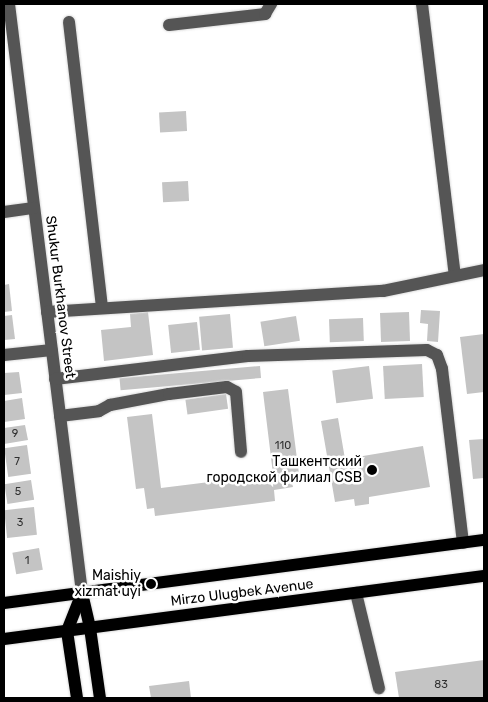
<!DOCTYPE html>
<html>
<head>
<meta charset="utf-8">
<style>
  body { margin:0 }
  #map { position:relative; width:488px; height:702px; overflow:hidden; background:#fff; font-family:Rubik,sans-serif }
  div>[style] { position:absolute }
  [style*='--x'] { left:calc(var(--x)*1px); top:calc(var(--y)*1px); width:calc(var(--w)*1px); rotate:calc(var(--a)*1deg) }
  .building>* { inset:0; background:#c4c4c4; transform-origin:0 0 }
  .roads { filter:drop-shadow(0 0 1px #dbdbdb) drop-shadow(0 0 1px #dbdbdb) }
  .minor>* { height:12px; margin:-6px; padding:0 6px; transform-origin:6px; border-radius:6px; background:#555 }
  .major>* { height:12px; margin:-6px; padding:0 6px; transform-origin:6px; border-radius:6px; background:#000 }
  .dots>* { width:14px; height:14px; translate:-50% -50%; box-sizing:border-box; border:2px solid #fff; border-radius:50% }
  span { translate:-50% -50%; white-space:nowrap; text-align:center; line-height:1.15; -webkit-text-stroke:5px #fff; paint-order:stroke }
  .number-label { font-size:11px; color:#313131 }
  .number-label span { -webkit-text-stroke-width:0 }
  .street-label { font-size:14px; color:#000 }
  .poi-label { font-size:14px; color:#000 }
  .right { translate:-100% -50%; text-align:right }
  .frame { position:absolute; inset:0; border:5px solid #000; pointer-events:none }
</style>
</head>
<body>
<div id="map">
  <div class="building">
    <div style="left:186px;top:111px;width:20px;height:27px;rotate:87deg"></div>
    <div style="left:188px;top:181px;width:20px;height:26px;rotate:87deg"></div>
    <div style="clip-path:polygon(9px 284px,12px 311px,4px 312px,4px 285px)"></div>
    <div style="clip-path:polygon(421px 310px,440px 311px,438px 342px,427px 341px,428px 324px,420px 323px)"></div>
    <div style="clip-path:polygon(148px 312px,153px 355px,104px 361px,101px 330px,131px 327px,130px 314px)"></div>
    <div style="left:409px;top:312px;width:29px;height:29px;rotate:88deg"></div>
    <div style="left:230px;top:314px;width:34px;height:31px;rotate:85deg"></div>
    <div style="clip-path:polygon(12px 315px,15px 339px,4px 340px,4px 316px)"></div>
    <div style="left:296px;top:316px;width:25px;height:36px;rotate:81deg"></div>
    <div style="left:363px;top:318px;width:23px;height:34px;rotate:88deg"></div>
    <div style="left:197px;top:322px;width:28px;height:29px;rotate:84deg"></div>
    <div style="clip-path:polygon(484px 334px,484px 392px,467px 394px,460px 337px)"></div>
    <div style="left:422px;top:364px;width:33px;height:39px;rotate:87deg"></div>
    <div style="left:260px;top:366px;width:12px;height:141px;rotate:85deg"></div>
    <div style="left:369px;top:366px;width:33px;height:37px;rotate:83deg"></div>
    <div style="clip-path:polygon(19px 372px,22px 393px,4px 395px,4px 373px)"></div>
    <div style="clip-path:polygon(288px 389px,300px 482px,292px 483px,293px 487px,274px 490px,275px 501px,155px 516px,154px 508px,147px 509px,144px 488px,136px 489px,127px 417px,152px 414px,161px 488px,273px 474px,263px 392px)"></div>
    <div style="left:226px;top:394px;width:15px;height:41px;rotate:82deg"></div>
    <div style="clip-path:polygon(22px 398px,25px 419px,4px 422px,4px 401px)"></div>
    <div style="clip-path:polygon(338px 418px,345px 459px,423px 446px,430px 487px,369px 497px,369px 504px,355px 506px,354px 499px,335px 502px,321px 421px)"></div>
    <div style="clip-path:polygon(25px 425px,28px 440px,4px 444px,4px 428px)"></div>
    <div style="clip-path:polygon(484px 439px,484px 478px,473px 479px,469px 440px)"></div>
    <div style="left:27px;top:445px;width:29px;height:23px;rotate:82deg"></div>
    <div style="left:31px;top:480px;width:20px;height:27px;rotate:81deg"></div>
    <div style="left:34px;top:507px;width:28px;height:30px;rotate:84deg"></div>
    <div style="left:39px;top:548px;width:22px;height:27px;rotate:80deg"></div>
    <div style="clip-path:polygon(484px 660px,484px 698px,399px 698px,395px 672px)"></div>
    <div style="clip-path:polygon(189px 681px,191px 698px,151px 698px,149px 686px)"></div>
  </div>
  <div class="roads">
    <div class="minor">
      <div style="--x:9;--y:4;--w:594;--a:82.93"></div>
      <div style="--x:422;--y:4;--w:273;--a:83.1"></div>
      <div style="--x:69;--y:22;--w:287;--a:83.4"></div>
      <div style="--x:169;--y:25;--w:97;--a:-6.5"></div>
      <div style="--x:265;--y:14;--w:12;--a:-59"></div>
      <div style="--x:4;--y:212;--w:30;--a:-8"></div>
      <div style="--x:47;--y:312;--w:337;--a:-3.6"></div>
      <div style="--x:383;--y:291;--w:103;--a:-11.7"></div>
      <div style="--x:4;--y:355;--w:48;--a:-5.9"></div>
      <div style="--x:55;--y:379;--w:194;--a:-6.8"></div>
      <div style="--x:248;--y:356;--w:179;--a:-1.9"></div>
      <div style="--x:427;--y:350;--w:11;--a:27"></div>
      <div style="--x:437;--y:355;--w:15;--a:70"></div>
      <div style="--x:442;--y:369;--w:175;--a:83.1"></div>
      <div style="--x:60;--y:416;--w:39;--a:-7"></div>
      <div style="--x:99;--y:411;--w:13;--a:-29"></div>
      <div style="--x:110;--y:405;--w:60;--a:-10.6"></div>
      <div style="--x:169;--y:394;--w:58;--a:-6.9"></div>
      <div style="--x:227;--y:387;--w:10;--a:29"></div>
      <div style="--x:236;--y:392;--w:60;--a:85.2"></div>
      <div style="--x:356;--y:593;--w:98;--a:76.4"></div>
    </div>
    <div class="major">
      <div style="--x:82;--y:593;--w:36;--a:77"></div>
      <div style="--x:90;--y:628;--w:71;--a:81.9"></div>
      <div style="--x:4;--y:603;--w:484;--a:-7.5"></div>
      <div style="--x:4;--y:639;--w:484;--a:-7.5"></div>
      <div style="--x:77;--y:698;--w:68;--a:-98.5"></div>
      <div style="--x:67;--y:631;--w:41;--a:-68.5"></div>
    </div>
  </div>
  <div class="dots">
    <div style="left:372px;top:470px;background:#000"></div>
    <div style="left:151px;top:584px;background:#000"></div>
  </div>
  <div class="number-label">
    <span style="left:15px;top:434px">9</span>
    <span style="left:283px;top:446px">110</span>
    <span style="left:17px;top:462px">7</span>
    <span style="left:18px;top:492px">5</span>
    <span style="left:20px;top:523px">3</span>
    <span style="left:27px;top:561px">1</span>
    <span style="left:441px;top:685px">83</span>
  </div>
  <div class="street-label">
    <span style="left:60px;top:297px;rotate:83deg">Shukur Burkhanov Street</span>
    <span style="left:242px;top:593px;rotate:-7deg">Mirzo Ulugbek Avenue</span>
  </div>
  <div class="poi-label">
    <span class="right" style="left:362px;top:470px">Ташкентский<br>городской филиал CSB</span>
    <span class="right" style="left:141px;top:584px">Maishiy<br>xizmat uyi</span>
  </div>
  <div class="frame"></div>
</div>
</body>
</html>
